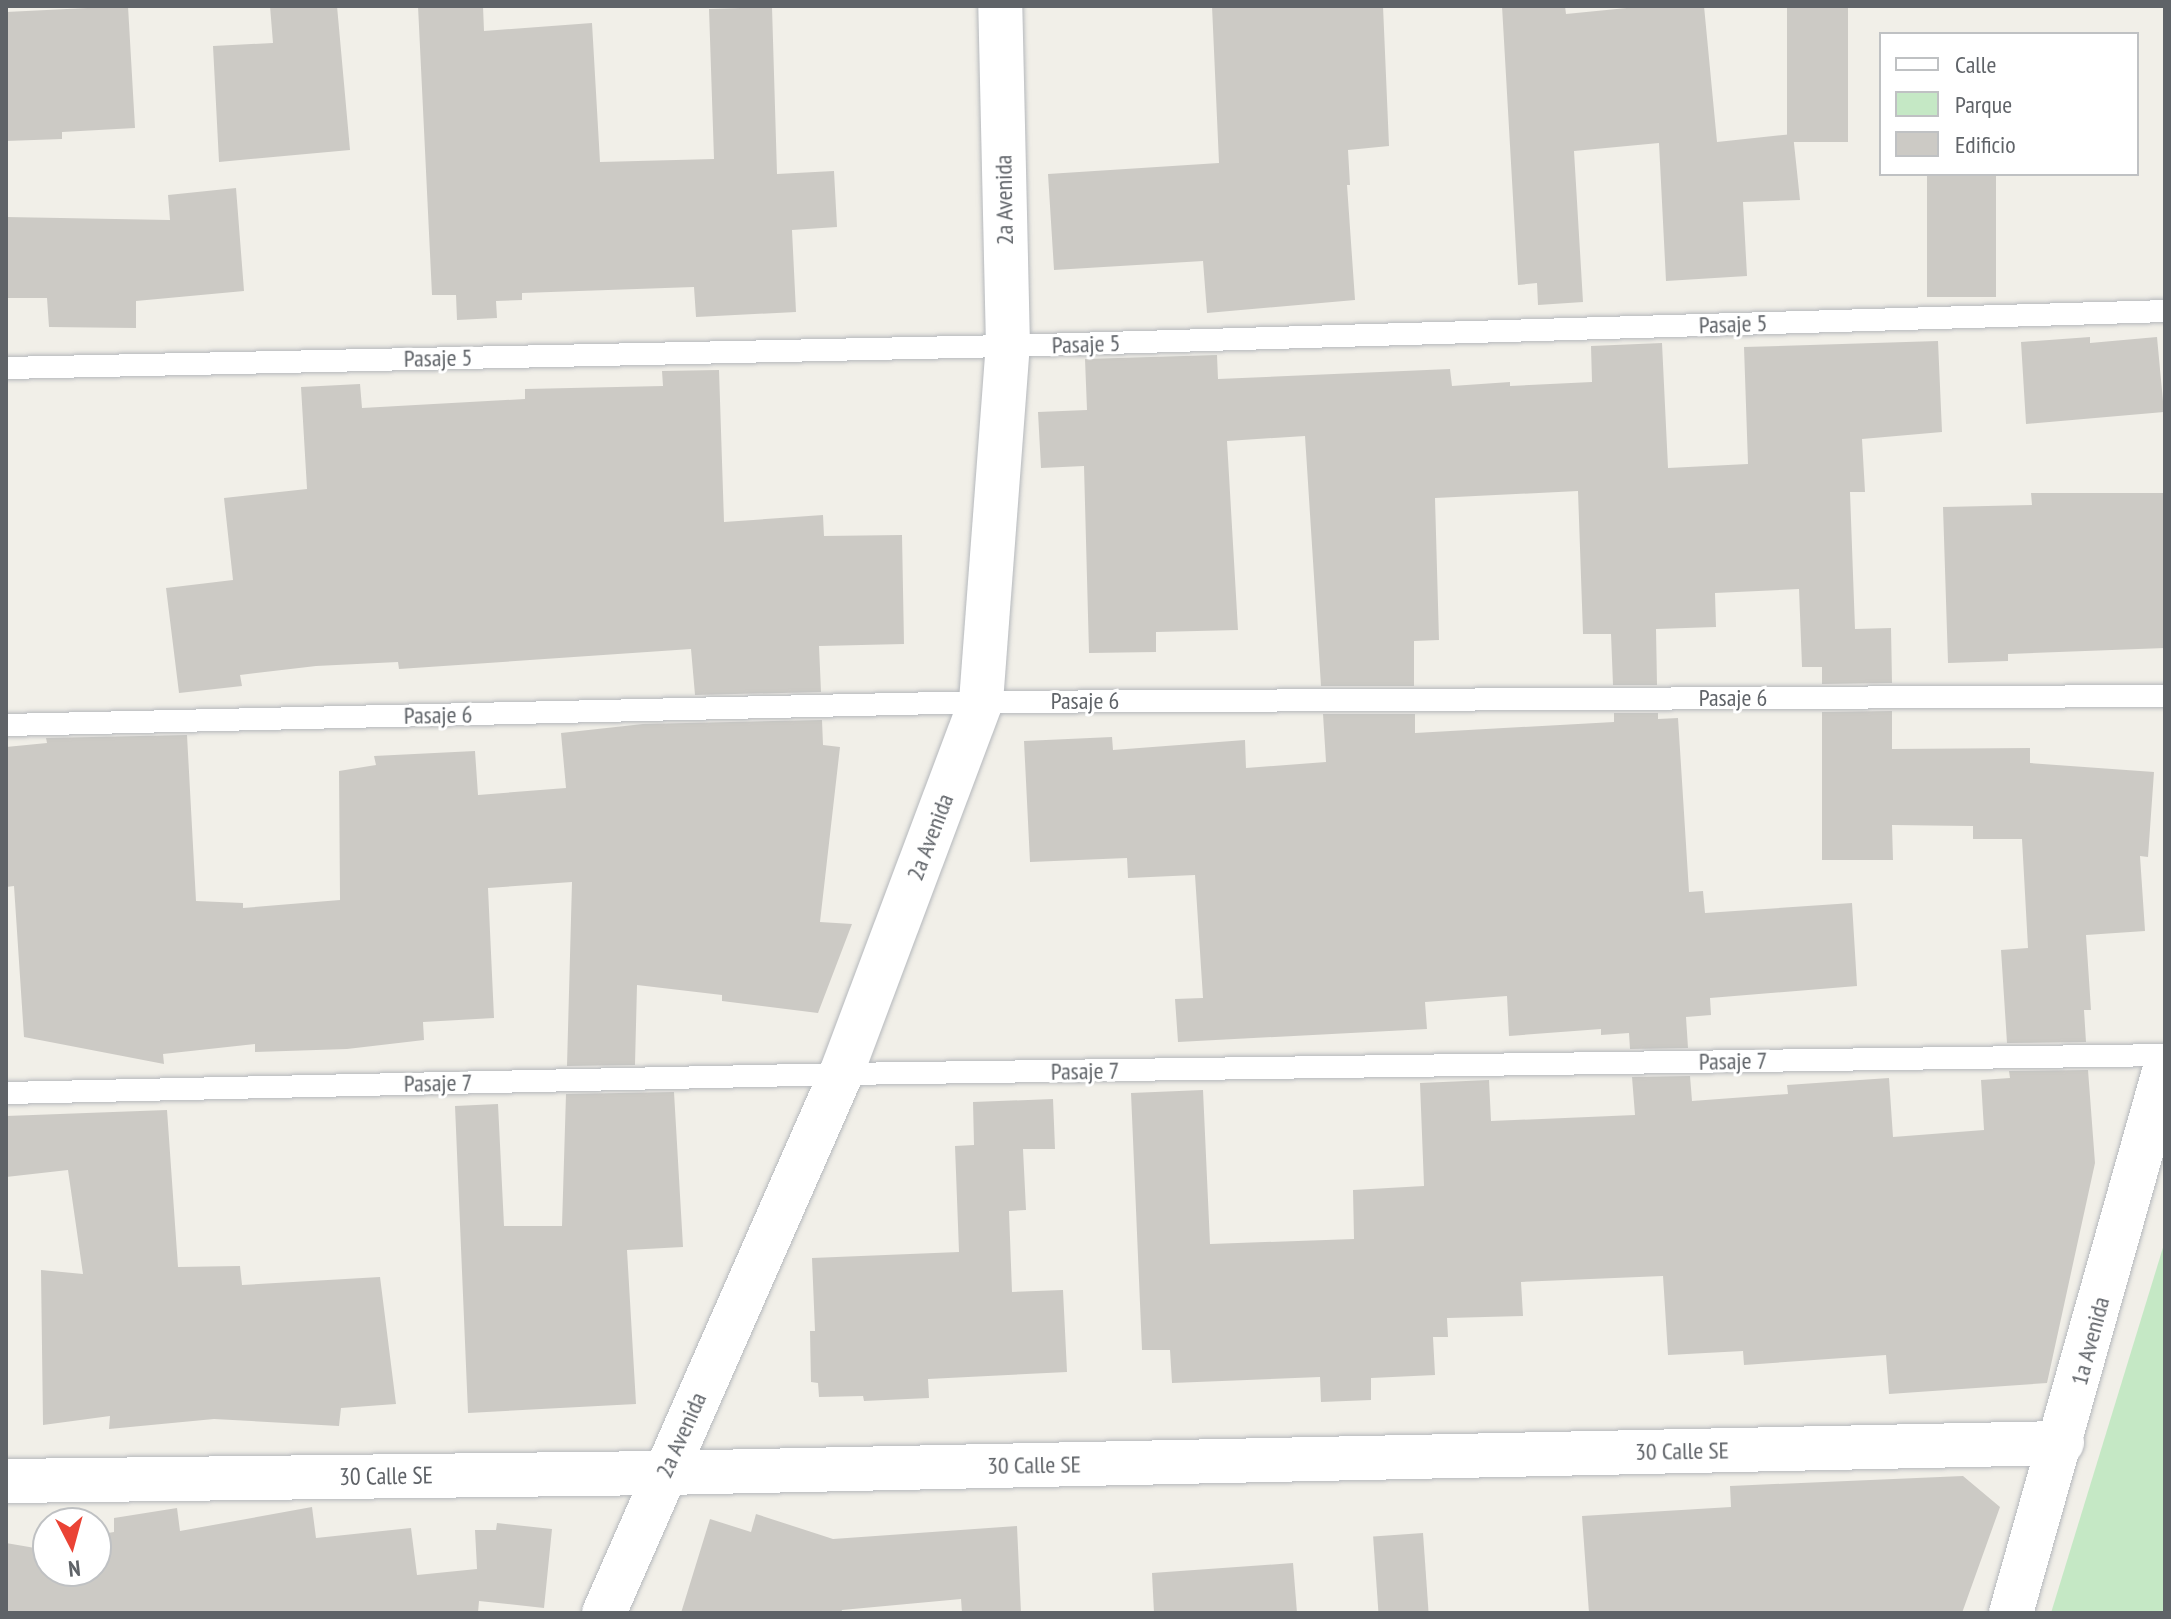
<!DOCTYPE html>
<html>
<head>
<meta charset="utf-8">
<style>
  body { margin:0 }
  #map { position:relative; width:2171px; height:1619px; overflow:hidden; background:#f1efe8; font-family:"PT Sans Narrow",sans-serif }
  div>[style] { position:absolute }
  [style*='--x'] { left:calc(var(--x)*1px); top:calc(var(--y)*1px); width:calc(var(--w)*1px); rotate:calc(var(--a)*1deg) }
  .green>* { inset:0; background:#c5e8c5 }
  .building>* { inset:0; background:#cccac5; transform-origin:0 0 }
  .roads { filter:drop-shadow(0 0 2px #b5b8bc) drop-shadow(0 0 2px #b5b8bc) }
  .service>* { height:22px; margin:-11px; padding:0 11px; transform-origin:11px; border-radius:11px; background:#fff }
  .minor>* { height:44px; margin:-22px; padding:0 22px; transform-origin:22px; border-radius:22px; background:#fff }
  span { translate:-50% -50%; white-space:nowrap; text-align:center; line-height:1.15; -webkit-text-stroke:6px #fff; paint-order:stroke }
  .street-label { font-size:24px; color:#5f6368 }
  .frame { position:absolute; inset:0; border:8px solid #5f6368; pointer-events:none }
  .legend { position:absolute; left:1879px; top:32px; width:260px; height:144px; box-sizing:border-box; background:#fff; border:2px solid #bfc1c3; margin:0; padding:10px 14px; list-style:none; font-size:24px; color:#5f6368 }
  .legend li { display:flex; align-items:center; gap:16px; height:40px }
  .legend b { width:40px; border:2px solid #bfc1c3 }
  .north { position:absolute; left:32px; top:1507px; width:80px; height:80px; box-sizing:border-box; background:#fff; border:2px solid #bfc1c3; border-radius:50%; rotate:174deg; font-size:22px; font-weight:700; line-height:32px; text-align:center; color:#5f6368 }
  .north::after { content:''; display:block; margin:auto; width:28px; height:36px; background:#ea4335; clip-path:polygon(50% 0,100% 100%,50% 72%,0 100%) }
</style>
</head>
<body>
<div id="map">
  <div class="green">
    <div style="clip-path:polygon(2165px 1241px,2165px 1613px,2051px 1613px)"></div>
  </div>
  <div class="building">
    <div style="clip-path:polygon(128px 6px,135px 128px,62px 132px,62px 139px,6px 141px,6px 12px)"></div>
    <div style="clip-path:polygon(270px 6px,337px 6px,350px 150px,219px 162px,213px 46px,273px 43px)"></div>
    <div style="clip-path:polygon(418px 6px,483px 6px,484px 31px,592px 23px,600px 162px,714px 159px,709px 9px,772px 7px,777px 174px,834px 171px,837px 227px,792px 230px,796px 312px,696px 317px,694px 287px,522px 293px,522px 300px,496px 301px,497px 318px,457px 320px,456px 295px,432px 295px)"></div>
    <div style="clip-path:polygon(1212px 6px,1383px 6px,1389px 146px,1348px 150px,1350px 185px,1347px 185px,1355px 300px,1207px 313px,1203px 261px,1054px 270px,1048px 174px,1219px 163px)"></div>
    <div style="clip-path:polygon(1502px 6px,1565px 6px,1566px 14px,1647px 6px,1704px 6px,1717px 142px,1793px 134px,1800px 200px,1743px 202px,1747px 276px,1666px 281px,1659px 143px,1574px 151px,1583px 302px,1538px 305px,1537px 283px,1518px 285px)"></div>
    <div style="left:1787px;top:6px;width:61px;height:136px"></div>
    <div style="left:1927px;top:174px;width:69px;height:123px"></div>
    <div style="clip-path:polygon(236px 188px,244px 291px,136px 301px,136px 328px,49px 327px,47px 298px,6px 298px,6px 217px,170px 220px,168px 195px)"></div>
    <div style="clip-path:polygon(2090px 337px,2090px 343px,2157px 337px,2164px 412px,2026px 424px,2021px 342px)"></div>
    <div style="clip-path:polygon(1938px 341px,1942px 432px,1862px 439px,1865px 492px,1850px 492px,1855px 629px,1891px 628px,1892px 683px,1822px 684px,1822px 667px,1802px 667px,1799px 589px,1715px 593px,1716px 627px,1656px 629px,1657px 685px,1613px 685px,1611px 634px,1583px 634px,1578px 491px,1435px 498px,1439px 640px,1414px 641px,1414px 686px,1321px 686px,1305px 436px,1227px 441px,1238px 630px,1156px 632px,1156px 652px,1089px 653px,1084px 466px,1041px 468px,1038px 412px,1087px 410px,1085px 359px,1217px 355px,1218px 379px,1450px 369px,1452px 386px,1510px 382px,1510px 386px,1592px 382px,1591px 346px,1662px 343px,1668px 468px,1748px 464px,1744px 347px)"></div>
    <div style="clip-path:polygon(719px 370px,724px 522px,823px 515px,824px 536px,902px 535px,904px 644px,819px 646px,821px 692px,695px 695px,691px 649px,399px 669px,398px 662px,316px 666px,240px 675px,242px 686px,179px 693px,166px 588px,233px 580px,224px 498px,307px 489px,301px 387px,360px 384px,362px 408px,525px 399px,525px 389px,663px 386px,662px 371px)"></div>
    <div style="clip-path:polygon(2031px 493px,2165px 493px,2165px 648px,2008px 654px,2008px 661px,1948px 663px,1943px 507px,2032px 505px)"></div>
    <div style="clip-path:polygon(1892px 711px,1892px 749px,2030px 748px,2030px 763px,2154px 772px,2148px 857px,2140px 856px,2145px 931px,2086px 935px,2091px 1010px,2084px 1010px,2086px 1042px,2007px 1043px,2001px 950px,2028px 948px,2022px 839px,1973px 839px,1973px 826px,1892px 825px,1893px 860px,1822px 860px,1822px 712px)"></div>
    <div style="clip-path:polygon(1614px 713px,1658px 713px,1658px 719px,1678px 718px,1689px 892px,1703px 891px,1705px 913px,1852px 903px,1857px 986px,1710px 998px,1711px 1015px,1686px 1017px,1688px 1048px,1630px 1049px,1629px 1033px,1601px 1035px,1601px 1029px,1509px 1036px,1507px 996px,1425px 1002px,1427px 1029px,1178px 1042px,1175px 999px,1203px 998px,1195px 875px,1128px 878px,1127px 858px,1030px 862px,1024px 741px,1112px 737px,1113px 750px,1245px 740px,1246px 768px,1326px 762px,1323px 714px,1415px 714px,1415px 733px,1614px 722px)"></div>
    <div style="clip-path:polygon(822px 720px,823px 745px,840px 747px,820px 922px,852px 924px,818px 1013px,722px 1001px,722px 995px,637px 985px,635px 1065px,567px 1066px,572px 882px,488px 888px,494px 1018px,423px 1022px,424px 1040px,347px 1049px,255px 1052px,255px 1044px,163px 1054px,164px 1064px,24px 1037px,14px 886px,6px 887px,6px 747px,47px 743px,46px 738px,187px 735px,196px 901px,243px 903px,243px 908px,340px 900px,339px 771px,376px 765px,374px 756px,475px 751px,478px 795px,566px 788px,561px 733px,643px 724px)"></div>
    <div style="clip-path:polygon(2088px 1070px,2095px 1163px,2047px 1383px,1889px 1394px,1886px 1355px,1744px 1365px,1743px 1351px,1668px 1355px,1663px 1276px,1521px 1282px,1523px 1316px,1447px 1318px,1448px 1337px,1433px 1337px,1435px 1375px,1371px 1378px,1371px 1400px,1321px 1402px,1320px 1377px,1172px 1383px,1170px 1350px,1142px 1350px,1131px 1093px,1203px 1090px,1210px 1244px,1354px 1239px,1353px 1190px,1424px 1186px,1420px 1083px,1489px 1080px,1491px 1121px,1635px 1115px,1632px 1077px,1690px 1076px,1692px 1101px,1788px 1094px,1787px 1085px,1889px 1078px,1893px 1137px,1984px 1130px,1981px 1080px,2010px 1078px,2009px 1071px)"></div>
    <div style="clip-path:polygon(674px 1092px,683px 1247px,627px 1250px,636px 1404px,468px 1413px,455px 1106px,498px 1104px,504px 1226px,562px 1226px,566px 1094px)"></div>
    <div style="clip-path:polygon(1053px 1099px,1055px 1149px,1023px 1149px,1026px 1210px,1009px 1211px,1012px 1292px,1063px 1290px,1067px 1372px,928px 1379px,929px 1398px,864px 1401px,863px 1396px,819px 1397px,818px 1383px,811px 1382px,810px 1331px,815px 1331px,812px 1258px,959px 1252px,955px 1146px,974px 1145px,973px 1102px)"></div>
    <div style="clip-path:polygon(167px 1110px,178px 1267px,240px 1266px,242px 1285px,380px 1277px,396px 1404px,341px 1408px,339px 1426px,214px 1419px,109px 1429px,110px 1416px,43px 1425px,41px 1270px,83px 1274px,68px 1170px,6px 1177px,6px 1116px)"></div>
    <div style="clip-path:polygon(1963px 1476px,2000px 1507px,1962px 1613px,1589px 1613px,1582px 1516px,1731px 1507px,1730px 1486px)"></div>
    <div style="clip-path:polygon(312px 1507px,316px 1538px,411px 1528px,417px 1575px,477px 1569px,475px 1530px,496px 1530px,497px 1523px,552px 1529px,544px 1608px,479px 1601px,478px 1613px,6px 1613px,6px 1543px,35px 1548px,48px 1545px,48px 1571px,96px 1571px,96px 1535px,114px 1532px,114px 1518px,177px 1508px,180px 1531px)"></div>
    <div style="clip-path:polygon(756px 1514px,833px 1539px,1017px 1526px,1021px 1613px,962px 1613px,961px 1599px,842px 1610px,841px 1613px,681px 1613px,710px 1519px,751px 1532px)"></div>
    <div style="left:1423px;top:1533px;width:80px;height:50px;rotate:86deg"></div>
    <div style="clip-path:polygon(1293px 1563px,1297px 1613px,1154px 1613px,1152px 1573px)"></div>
  </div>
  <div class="roads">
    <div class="service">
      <div style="--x:6;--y:368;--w:1002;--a:-1.26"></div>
      <div style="--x:1008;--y:346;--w:1158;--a:-1.73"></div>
      <div style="--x:6;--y:725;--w:975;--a:-1.35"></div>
      <div style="--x:981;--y:702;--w:1184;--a:-0.29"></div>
      <div style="--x:6;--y:1093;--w:835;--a:-1.3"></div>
      <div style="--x:841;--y:1074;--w:1324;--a:-0.82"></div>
    </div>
    <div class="minor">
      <div style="--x:6;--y:1481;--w:658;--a:-0.7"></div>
      <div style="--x:664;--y:1473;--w:1398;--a:-1.23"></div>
      <div style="--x:604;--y:1613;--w:589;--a:-66.26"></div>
      <div style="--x:841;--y:1074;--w:397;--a:-69.4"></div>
      <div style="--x:981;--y:702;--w:357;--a:-85.7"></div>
      <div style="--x:1008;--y:346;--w:340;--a:-91.3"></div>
      <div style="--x:2011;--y:1613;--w:566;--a:-74.22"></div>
    </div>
  </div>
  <div class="street-label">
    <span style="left:1004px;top:200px;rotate:-91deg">2a Avenida</span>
    <span style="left:1733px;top:324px;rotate:-2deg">Pasaje 5</span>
    <span style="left:1086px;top:344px;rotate:-2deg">Pasaje 5</span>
    <span style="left:438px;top:358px;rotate:-1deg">Pasaje 5</span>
    <span style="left:1733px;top:698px">Pasaje 6</span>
    <span style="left:1085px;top:701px">Pasaje 6</span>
    <span style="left:438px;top:715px;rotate:-1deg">Pasaje 6</span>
    <span style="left:930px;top:837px;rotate:-69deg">2a Avenida</span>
    <span style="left:1733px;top:1061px;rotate:-1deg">Pasaje 7</span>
    <span style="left:1085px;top:1071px;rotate:-1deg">Pasaje 7</span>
    <span style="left:438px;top:1083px;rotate:-1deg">Pasaje 7</span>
    <span style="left:2090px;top:1341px;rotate:-75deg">1a Avenida</span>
    <span style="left:681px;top:1435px;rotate:-66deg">2a Avenida</span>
    <span style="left:1682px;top:1451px;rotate:-1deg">30 Calle SE</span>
    <span style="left:1034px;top:1465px;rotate:-1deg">30 Calle SE</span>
    <span style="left:386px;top:1476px;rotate:-1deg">30 Calle SE</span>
  </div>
  <div class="frame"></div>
  <ul class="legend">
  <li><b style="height:10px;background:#fff"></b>Calle</li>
  <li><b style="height:22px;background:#c5e8c5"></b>Parque</li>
  <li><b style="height:22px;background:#cccac5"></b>Edificio</li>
  </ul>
  <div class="north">N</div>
</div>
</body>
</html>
